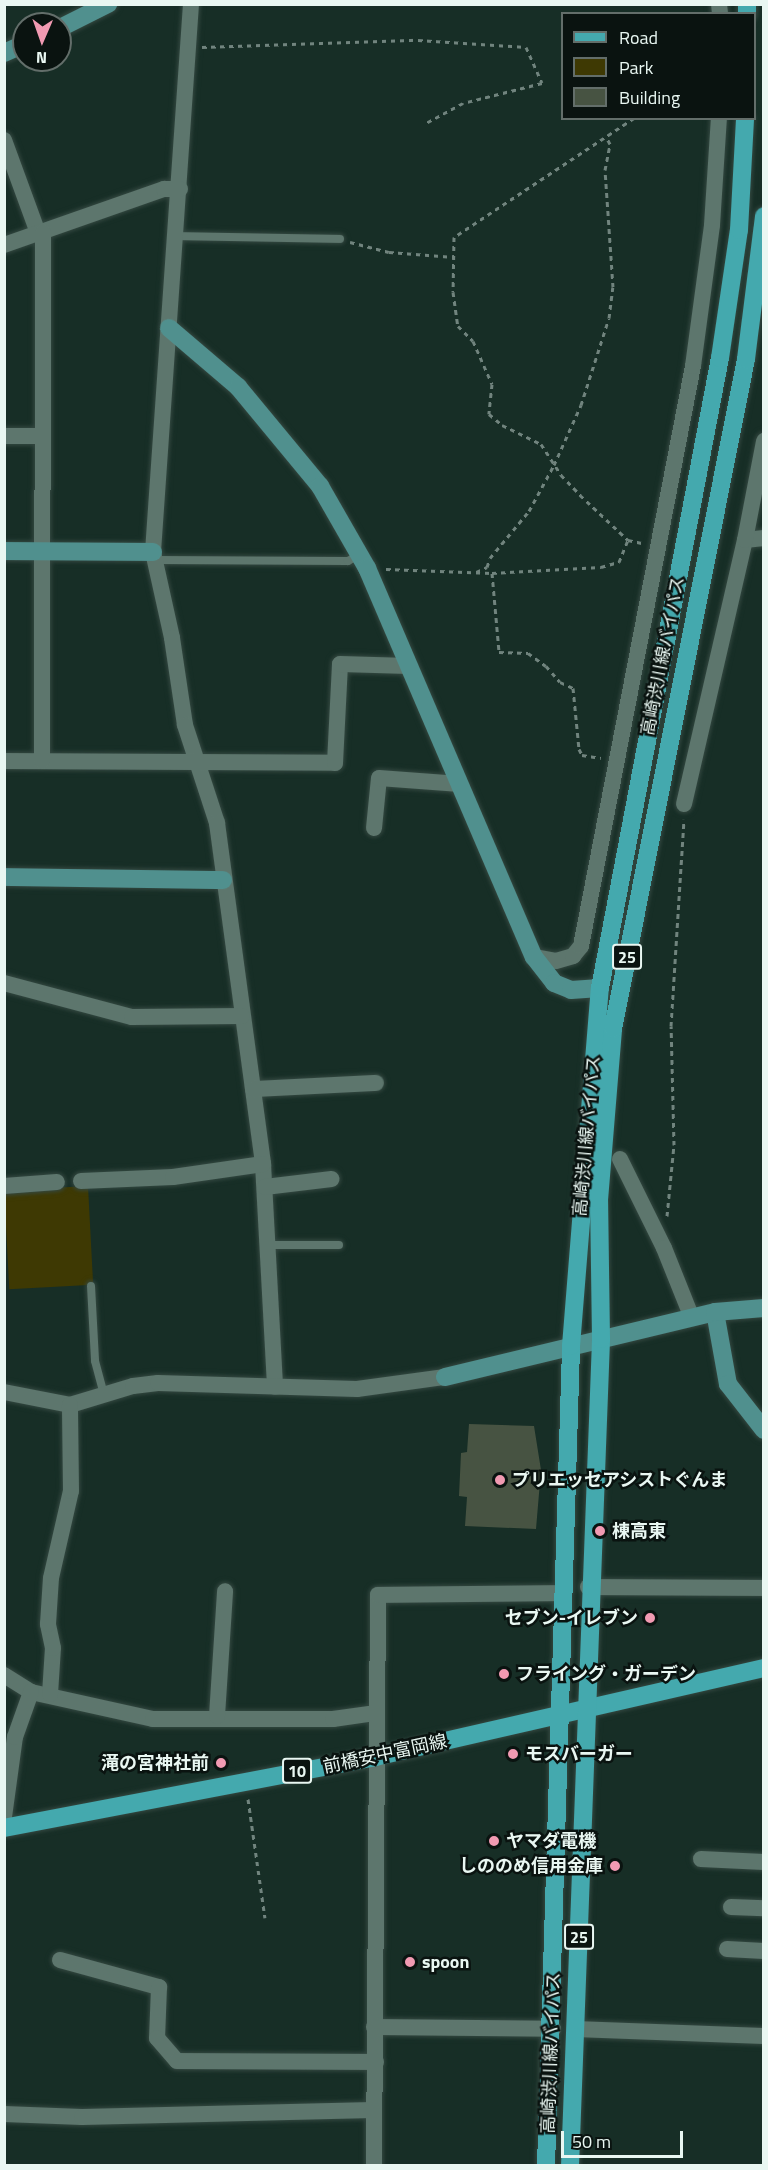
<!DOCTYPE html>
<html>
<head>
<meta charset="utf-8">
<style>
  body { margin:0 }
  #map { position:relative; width:768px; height:2170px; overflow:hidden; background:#172e26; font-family:"Titillium Web","Noto Sans JP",sans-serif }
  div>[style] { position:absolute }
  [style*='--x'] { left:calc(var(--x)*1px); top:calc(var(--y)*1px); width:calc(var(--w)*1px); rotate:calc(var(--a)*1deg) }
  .green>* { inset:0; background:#3e3903; transform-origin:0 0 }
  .building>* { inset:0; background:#475342 }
  .path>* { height:3px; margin-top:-1.5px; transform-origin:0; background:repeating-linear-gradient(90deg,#71847e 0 4.5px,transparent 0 9px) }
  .roads { filter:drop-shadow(0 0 2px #344841) drop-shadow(0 0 2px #344841) }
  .lane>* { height:8px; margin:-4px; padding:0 4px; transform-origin:4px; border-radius:4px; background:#5d766d }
  .street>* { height:16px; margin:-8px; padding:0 8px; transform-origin:8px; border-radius:8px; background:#5d766d }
  .secondary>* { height:18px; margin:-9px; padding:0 9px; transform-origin:9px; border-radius:9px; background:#50908e }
  .primary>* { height:18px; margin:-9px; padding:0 9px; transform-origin:9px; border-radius:9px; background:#44a9ae }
  .dots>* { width:16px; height:16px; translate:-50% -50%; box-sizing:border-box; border:3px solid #0a1310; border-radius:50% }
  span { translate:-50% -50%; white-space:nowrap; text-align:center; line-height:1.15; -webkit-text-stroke:5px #0a1310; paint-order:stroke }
  .shield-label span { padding:2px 4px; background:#0a1310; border:2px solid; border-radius:4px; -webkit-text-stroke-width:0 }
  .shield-label { font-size:16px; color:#e9f7f2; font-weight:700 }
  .street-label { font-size:18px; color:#e9f7f2 }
  .poi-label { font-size:18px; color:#e9f7f2; font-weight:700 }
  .left { translate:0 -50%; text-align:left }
  .right { translate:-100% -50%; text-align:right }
  .frame { position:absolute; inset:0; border:6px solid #e9f7f2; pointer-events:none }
  .legend { position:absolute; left:561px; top:12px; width:195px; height:108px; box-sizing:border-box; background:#0a1310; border:2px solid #636e6a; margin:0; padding:8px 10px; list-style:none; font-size:18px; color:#e9f7f2 }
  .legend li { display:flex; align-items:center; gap:12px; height:30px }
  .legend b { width:30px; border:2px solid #636e6a }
  .north { position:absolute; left:12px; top:12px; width:60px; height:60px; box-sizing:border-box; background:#0a1310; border:2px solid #636e6a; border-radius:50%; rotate:182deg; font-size:16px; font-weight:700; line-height:24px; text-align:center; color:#e9f7f2 }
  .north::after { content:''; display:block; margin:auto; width:21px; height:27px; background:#f19ab2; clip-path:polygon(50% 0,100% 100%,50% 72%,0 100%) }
  .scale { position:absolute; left:561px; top:2131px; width:122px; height:27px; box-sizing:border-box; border:3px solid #e9f7f2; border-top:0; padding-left:8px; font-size:18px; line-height:21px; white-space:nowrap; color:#e9f7f2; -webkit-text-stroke:4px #0a1310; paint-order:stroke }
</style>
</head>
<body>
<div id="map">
  <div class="green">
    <div style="left:88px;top:1186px;width:99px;height:84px;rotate:87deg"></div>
  </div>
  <div class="building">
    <div style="clip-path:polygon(469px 1424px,534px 1426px,541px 1470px,536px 1529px,465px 1526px,467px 1497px,459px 1496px,461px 1453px,467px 1452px)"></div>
  </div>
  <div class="path">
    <div style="--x:202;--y:47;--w:216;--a:-1.9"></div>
    <div style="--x:418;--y:40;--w:108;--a:3.7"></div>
    <div style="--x:526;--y:47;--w:39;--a:66"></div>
    <div style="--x:542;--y:83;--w:81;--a:165.8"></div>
    <div style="--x:463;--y:103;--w:42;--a:151.6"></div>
    <div style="--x:634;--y:118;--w:216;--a:146.5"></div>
    <div style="--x:454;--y:237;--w:55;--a:91"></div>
    <div style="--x:453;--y:292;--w:34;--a:82"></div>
    <div style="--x:458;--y:326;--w:21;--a:45"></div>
    <div style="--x:473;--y:341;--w:47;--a:66.2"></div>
    <div style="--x:492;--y:384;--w:30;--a:96"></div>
    <div style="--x:489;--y:414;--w:17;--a:40"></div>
    <div style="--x:502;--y:425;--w:43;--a:26"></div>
    <div style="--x:541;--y:444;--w:37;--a:57"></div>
    <div style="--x:561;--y:475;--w:28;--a:46"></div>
    <div style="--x:580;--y:495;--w:66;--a:43.2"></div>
    <div style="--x:628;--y:540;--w:14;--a:12"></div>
    <div style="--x:350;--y:242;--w:40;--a:14.4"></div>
    <div style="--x:389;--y:252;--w:65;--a:4.4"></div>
    <div style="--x:386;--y:569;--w:106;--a:2.2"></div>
    <div style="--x:492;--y:573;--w:109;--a:-3.2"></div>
    <div style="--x:601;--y:567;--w:19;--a:-16"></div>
    <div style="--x:619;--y:562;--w:24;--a:-68"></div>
    <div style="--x:476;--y:572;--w:12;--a:-24"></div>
    <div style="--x:487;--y:567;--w:9;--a:-72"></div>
    <div style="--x:490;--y:558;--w:61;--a:-50.3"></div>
    <div style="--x:529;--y:511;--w:52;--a:-61.5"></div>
    <div style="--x:554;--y:465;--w:66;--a:-65.8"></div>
    <div style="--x:581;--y:405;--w:91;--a:-72.2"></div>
    <div style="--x:609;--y:318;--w:31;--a:-83"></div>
    <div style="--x:613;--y:287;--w:117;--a:-93.9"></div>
    <div style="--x:605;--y:170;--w:26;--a:-79"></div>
    <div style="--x:610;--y:144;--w:7;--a:-117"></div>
    <div style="--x:492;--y:573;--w:79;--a:84.9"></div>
    <div style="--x:499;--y:652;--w:29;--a:2"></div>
    <div style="--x:528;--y:653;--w:22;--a:36"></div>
    <div style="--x:546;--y:666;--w:21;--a:49"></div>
    <div style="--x:560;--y:682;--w:14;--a:25"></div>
    <div style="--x:573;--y:688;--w:61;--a:84.4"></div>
    <div style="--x:579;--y:749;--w:7;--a:63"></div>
    <div style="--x:582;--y:755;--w:19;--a:9"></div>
    <div style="--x:667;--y:1216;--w:71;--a:-84.4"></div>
    <div style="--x:674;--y:1145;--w:119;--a:-91.4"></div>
    <div style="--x:671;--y:1026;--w:207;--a:-86.4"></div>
    <div style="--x:248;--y:1799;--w:120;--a:81.9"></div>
  </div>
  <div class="roads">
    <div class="lane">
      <div style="--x:176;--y:236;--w:164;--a:1"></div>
      <div style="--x:155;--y:560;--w:193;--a:0.3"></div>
      <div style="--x:348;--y:561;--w:13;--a:-29"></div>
      <div style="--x:268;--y:1245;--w:71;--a:0"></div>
      <div style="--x:91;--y:1286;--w:75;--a:86.9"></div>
      <div style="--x:95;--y:1361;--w:34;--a:75"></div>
    </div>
    <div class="street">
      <div style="--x:191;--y:4;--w:549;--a:93.97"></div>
      <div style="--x:153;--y:552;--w:88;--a:77.5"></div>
      <div style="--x:172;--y:638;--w:88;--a:81.5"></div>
      <div style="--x:185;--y:725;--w:103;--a:71.9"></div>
      <div style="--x:217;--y:823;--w:344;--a:82.3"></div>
      <div style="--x:263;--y:1164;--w:223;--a:86.9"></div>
      <div style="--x:719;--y:4;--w:10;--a:84"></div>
      <div style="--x:4;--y:140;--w:99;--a:69.9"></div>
      <div style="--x:4;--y:245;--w:170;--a:-19.3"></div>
      <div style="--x:164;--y:189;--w:16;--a:0"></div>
      <div style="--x:4;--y:436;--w:39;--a:0"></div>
      <div style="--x:745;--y:540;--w:19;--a:-6"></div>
      <div style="--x:4;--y:761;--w:331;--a:0.3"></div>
      <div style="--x:335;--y:763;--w:99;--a:-87.1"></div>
      <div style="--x:340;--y:664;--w:69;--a:1.7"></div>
      <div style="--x:42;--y:761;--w:529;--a:-89.89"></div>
      <div style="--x:684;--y:804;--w:271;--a:-77"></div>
      <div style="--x:745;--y:540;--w:101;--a:-79.1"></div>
      <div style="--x:374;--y:828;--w:50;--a:-84.3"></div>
      <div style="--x:379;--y:778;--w:81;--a:4.2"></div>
      <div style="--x:534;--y:957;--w:22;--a:10"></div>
      <div style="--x:556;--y:961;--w:18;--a:-16"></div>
      <div style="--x:573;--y:956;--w:13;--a:-51"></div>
      <div style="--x:581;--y:946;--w:591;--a:-79.07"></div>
      <div style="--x:693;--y:366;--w:142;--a:-82.3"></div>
      <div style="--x:712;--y:225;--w:107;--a:-86.3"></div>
      <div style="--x:4;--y:983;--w:132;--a:14.9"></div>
      <div style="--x:132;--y:1017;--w:110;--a:-0.5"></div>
      <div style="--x:253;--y:1089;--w:123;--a:-2.8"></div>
      <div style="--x:620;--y:1159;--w:99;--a:63.7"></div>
      <div style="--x:664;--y:1248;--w:75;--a:68.2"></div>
      <div style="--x:81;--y:1181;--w:92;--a:-2.5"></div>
      <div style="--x:173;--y:1177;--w:91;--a:-8.2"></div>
      <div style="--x:4;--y:1186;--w:53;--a:-4.3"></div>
      <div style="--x:265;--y:1187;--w:67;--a:-6.8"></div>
      <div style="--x:4;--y:1392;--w:67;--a:11.1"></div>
      <div style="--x:70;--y:1405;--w:66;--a:-16.8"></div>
      <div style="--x:133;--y:1386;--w:25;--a:-7"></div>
      <div style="--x:158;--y:1383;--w:199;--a:1.7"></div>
      <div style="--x:357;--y:1389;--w:89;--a:-7.8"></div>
      <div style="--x:588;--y:1587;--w:176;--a:0.3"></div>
      <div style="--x:4;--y:1675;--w:32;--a:32"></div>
      <div style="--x:31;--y:1692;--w:125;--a:12.5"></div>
      <div style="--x:153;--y:1719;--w:180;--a:0"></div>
      <div style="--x:333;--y:1719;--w:42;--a:-8.1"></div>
      <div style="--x:50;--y:1694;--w:46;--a:-86.3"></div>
      <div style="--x:53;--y:1648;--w:25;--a:-102"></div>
      <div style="--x:48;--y:1624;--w:46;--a:-86.3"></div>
      <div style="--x:51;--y:1578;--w:89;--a:-77.1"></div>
      <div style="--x:71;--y:1491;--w:86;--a:-90.7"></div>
      <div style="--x:217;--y:1716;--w:125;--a:-86.3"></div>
      <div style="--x:4;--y:1817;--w:81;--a:-82.2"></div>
      <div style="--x:15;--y:1737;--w:48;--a:-70.4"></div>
      <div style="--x:701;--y:1859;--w:63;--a:2.7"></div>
      <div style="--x:731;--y:1907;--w:33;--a:2"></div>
      <div style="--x:727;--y:1949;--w:37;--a:3"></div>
      <div style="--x:60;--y:1960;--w:103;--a:15.3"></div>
      <div style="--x:159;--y:1987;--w:51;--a:92.2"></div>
      <div style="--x:157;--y:2038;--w:30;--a:49"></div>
      <div style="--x:177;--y:2061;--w:199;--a:0.3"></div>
      <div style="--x:374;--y:2027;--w:179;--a:0.6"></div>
      <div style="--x:575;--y:2029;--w:189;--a:2.1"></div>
      <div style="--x:4;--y:2114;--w:78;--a:2.2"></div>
      <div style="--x:82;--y:2117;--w:291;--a:-1.4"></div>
      <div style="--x:374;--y:2166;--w:571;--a:-89.6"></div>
      <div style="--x:378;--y:1595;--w:185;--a:-0.6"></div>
    </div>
    <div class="secondary">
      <div style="--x:60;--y:28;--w:54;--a:-26.6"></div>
      <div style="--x:4;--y:53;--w:22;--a:-24"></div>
      <div style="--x:169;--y:328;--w:91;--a:40.5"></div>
      <div style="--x:238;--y:387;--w:129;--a:50.4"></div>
      <div style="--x:320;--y:486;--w:95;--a:60.2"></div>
      <div style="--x:367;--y:568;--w:423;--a:66.8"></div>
      <div style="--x:534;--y:957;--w:33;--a:52"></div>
      <div style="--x:554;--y:983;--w:18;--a:22"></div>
      <div style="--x:571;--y:990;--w:29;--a:-4"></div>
      <div style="--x:4;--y:551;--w:149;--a:0.4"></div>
      <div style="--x:4;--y:877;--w:219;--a:0.8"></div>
      <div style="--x:715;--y:1312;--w:73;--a:79.8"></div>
      <div style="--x:728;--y:1384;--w:58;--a:52"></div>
      <div style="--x:445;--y:1377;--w:278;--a:-13.5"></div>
      <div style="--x:715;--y:1312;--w:49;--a:-4.7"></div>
    </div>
    <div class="primary">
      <div style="--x:747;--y:14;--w:10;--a:-90"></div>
      <div style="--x:4;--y:1828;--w:378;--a:-10.8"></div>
      <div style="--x:375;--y:1757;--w:399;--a:-12.9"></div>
      <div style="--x:546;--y:2166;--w:820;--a:-88.25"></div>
      <div style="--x:571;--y:1346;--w:359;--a:-85.4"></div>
      <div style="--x:600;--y:988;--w:641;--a:-79.22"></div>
      <div style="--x:720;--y:358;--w:129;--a:-81.6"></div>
      <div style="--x:739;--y:230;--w:112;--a:-86.9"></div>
      <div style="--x:570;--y:2166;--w:828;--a:-87.85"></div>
      <div style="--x:601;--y:1339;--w:139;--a:-90.8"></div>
      <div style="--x:599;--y:1200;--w:172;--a:-85.3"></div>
      <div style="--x:613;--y:1029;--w:683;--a:-78.77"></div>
      <div style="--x:746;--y:359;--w:144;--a:-82.8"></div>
    </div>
  </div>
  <div class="dots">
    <div style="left:500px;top:1480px;background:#f19ab2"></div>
    <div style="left:600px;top:1531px;background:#f19ab2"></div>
    <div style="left:650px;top:1618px;background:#f19ab2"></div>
    <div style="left:504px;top:1674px;background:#f19ab2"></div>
    <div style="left:513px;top:1754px;background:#f19ab2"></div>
    <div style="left:221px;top:1763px;background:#f19ab2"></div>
    <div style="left:494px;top:1841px;background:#f19ab2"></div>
    <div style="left:615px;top:1866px;background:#f19ab2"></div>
    <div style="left:410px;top:1962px;background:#f19ab2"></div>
  </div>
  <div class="shield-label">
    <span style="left:627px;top:957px">25</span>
    <span style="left:297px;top:1771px">10</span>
    <span style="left:579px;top:1937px">25</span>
  </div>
  <div class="street-label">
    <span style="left:663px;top:656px;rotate:-79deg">高崎渋川線バイパス</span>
    <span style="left:587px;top:1136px;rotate:-85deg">高崎渋川線バイパス</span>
    <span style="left:385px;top:1754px;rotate:-12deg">前橋安中富岡線</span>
    <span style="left:551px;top:2053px;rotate:-88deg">高崎渋川線バイパス</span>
  </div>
  <div class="poi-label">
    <span class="left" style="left:512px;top:1480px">プリエッセアシストぐんま</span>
    <span class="left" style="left:612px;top:1531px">棟高東</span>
    <span class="right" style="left:638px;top:1618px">セブン-イレブン</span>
    <span class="left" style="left:516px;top:1674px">フライング・ガーデン</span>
    <span class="left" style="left:525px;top:1754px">モスバーガー</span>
    <span class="right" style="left:209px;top:1763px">滝の宮神社前</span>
    <span class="left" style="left:506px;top:1841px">ヤマダ電機</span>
    <span class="right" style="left:603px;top:1866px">しののめ信用金庫</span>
    <span class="left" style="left:422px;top:1962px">spoon</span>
  </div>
  <div class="frame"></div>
  <ul class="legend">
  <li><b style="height:8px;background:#44a9ae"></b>Road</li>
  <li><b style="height:16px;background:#3e3903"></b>Park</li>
  <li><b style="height:16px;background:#475342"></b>Building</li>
  </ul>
  <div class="north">N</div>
  <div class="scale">50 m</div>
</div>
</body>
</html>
